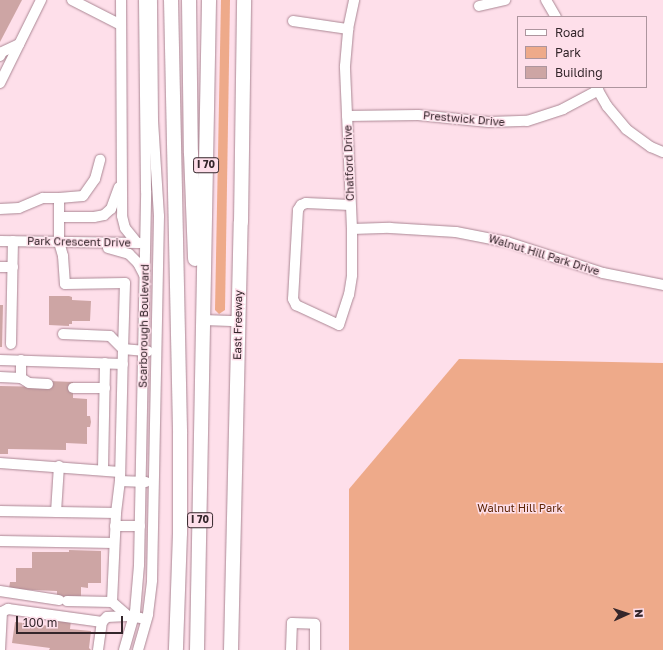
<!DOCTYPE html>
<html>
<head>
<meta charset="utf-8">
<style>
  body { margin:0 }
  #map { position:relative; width:663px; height:650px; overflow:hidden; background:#fedfea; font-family:"Golos Text",sans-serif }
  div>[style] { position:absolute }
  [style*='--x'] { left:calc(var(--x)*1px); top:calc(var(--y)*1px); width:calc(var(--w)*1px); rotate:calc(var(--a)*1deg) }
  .green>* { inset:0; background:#eeaa8a }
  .building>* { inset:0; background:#cda5a4 }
  .roads { filter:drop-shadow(0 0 1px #ab8794) drop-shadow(0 0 1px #ab8794) }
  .minor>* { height:10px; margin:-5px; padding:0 5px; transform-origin:5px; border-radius:5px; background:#fff }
  .highway>* { height:14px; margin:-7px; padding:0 7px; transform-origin:7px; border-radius:7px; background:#fff }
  span { translate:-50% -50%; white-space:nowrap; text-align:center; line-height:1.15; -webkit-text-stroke:3px #fedfea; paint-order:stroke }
  .shield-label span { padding:1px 3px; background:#fedfea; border:1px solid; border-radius:3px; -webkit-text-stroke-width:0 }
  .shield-label { font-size:10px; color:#34262b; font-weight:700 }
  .street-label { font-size:11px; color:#34262b }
  .park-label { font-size:11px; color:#5e2606 }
  .legend { position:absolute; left:517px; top:16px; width:130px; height:72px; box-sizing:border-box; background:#fedfea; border:1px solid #ad959e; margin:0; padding:5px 7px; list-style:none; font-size:12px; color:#34262b }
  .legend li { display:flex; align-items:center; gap:8px; height:20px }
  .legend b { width:20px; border:1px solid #ad959e }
  .north { position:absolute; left:607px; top:594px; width:40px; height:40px; -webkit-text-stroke:3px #fedfea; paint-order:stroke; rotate:87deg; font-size:11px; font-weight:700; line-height:16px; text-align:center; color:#34262b }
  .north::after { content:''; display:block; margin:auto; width:14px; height:18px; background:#34262b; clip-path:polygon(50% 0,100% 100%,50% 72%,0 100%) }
  .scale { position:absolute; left:16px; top:616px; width:107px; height:18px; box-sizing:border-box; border:2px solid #34262b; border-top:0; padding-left:5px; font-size:12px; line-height:14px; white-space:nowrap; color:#34262b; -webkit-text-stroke:3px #fedfea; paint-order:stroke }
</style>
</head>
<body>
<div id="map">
  <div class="green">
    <div style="clip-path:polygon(221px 0,230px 0,225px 310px,219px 314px,215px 310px)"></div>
    <div style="clip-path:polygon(459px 359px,663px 363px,663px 650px,349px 650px,349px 489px)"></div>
  </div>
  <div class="building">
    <div style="clip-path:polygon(0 0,22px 0,0 42px)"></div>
    <div style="clip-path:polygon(49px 296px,69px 296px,72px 297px,72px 300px,91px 301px,90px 321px,72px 321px,72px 324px,69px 324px,69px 326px,49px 325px)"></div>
    <div style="clip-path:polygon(0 305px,3px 305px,2px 347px,0 347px)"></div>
    <div style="clip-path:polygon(48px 381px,73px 382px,73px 398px,87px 399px,87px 416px,90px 416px,91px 422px,90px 427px,87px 427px,87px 444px,66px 443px,66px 450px,8px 449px,8px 454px,0 454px,0 386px,48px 387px)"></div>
    <div style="clip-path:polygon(69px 550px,101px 551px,101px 583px,88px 583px,88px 588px,81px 587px,81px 597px,57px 597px,57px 591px,9px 589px,10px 582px,16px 582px,16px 568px,32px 568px,32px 552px,69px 552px)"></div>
    <div style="clip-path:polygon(51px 618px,71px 620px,70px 629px,91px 631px,89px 648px,91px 650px,49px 650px,50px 648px,12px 643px,15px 622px,50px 626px)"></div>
  </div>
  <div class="roads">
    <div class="minor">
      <div style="--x:72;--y:0;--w:55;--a:27"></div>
      <div style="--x:121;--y:0;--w:216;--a:89.7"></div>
      <div style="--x:122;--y:216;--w:12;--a:76"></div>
      <div style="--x:125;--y:228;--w:19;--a:51"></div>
      <div style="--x:546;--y:0;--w:20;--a:60"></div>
      <div style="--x:479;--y:6;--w:27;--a:-13"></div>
      <div style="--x:293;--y:21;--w:56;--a:8.3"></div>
      <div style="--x:0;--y:56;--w:4;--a:-63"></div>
      <div style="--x:2;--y:52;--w:19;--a:-25"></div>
      <div style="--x:0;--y:83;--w:93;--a:-63.7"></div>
      <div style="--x:596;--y:87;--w:22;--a:60"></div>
      <div style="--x:607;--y:106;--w:30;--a:50"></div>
      <div style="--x:626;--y:129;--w:31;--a:36"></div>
      <div style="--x:651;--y:147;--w:13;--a:23"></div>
      <div style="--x:347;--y:116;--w:71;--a:-0.8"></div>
      <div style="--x:418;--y:115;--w:71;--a:5.6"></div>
      <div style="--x:489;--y:122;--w:38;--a:-2"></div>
      <div style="--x:527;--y:121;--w:38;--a:-18"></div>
      <div style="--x:563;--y:109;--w:40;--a:-28"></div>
      <div style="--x:59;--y:198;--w:24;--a:-5"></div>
      <div style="--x:83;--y:196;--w:21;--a:-55"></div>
      <div style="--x:95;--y:179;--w:20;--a:-75"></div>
      <div style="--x:350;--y:205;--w:44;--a:-177.4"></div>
      <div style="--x:306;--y:203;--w:5;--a:158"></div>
      <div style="--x:301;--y:205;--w:6;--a:121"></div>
      <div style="--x:298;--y:210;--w:89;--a:93.2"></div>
      <div style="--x:293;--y:299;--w:7;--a:63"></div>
      <div style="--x:296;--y:305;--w:47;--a:24.9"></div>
      <div style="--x:339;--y:325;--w:32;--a:-72"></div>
      <div style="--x:349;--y:295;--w:20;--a:-81"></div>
      <div style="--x:352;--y:275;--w:46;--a:-90"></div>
      <div style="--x:352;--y:229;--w:163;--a:-92.5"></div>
      <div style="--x:345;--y:66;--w:37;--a:-85"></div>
      <div style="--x:348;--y:29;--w:30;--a:-78"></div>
      <div style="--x:0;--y:209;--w:19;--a:-3"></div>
      <div style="--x:19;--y:208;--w:26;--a:-23"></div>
      <div style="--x:43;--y:198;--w:16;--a:0"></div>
      <div style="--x:59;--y:198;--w:44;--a:90"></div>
      <div style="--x:59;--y:242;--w:15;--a:74"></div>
      <div style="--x:63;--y:256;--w:28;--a:86"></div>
      <div style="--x:65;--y:284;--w:60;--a:-1"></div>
      <div style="--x:125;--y:283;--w:66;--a:91.7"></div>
      <div style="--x:59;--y:217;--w:35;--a:0"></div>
      <div style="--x:94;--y:217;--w:10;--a:-11"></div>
      <div style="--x:104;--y:215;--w:9;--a:-41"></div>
      <div style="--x:111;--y:209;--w:23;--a:-70"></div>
      <div style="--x:352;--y:229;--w:38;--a:-2"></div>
      <div style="--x:390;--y:228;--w:66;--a:3.5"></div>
      <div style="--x:456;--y:232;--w:52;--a:11.1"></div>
      <div style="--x:507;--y:242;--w:101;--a:17.9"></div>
      <div style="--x:603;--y:273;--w:61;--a:11.3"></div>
      <div style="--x:0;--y:241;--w:140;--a:0.8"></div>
      <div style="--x:108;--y:248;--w:22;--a:16"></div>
      <div style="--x:129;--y:254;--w:13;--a:45"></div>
      <div style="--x:138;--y:263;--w:13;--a:63"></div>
      <div style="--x:0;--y:267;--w:13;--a:0"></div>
      <div style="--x:203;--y:320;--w:35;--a:2"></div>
      <div style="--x:63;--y:334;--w:47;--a:2.4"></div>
      <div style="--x:110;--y:336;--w:18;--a:45"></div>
      <div style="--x:11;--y:344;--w:103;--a:-88.9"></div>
      <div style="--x:0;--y:360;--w:123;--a:1.9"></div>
      <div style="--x:0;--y:377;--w:21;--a:3"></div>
      <div style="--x:21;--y:378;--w:18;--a:-90"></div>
      <div style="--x:21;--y:378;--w:9;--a:32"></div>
      <div style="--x:29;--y:383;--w:19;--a:3"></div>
      <div style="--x:73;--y:388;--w:32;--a:0"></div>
      <div style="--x:0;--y:463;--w:120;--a:4.3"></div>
      <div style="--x:103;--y:469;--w:106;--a:-88.9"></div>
      <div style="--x:120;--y:481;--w:26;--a:2"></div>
      <div style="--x:0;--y:511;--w:116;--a:1"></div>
      <div style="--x:116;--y:513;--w:32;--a:-83"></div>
      <div style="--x:120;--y:481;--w:132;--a:-88.7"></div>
      <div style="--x:123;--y:349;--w:25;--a:5"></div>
      <div style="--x:56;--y:512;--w:46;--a:-86.3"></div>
      <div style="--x:115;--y:526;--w:25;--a:0"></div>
      <div style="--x:0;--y:541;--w:114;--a:1"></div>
      <div style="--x:0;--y:591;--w:60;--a:8.7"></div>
      <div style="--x:67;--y:601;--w:45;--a:1.3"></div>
      <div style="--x:112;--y:602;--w:21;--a:41"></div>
      <div style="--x:128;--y:616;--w:13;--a:9"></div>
      <div style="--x:112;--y:602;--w:89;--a:-87.4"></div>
      <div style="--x:0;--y:650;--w:38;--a:-87"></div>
      <div style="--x:2;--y:612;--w:7;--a:-27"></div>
      <div style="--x:8;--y:609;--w:95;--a:7.9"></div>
      <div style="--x:98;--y:650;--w:28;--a:-82"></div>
      <div style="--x:102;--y:622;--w:7;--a:-45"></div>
      <div style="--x:107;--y:617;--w:21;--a:-3"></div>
      <div style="--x:124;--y:650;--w:40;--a:-74"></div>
      <div style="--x:135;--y:612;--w:47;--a:-85.1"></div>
      <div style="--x:139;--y:565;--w:374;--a:-88.9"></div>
      <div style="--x:146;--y:191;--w:191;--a:-90.6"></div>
      <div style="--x:138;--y:650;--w:37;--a:-74"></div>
      <div style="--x:148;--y:614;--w:34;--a:-83"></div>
      <div style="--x:152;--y:580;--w:364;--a:-88.9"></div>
      <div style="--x:159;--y:216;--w:96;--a:-93.6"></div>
      <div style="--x:153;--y:120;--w:120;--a:-90.5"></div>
      <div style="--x:291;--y:650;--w:27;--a:-88"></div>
      <div style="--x:292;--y:623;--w:23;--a:2"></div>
      <div style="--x:315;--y:624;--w:26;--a:90"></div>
    </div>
    <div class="highway">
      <div style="--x:171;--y:0;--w:434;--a:88.8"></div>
      <div style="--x:180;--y:434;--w:99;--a:90"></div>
      <div style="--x:180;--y:533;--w:117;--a:92"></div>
      <div style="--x:189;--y:0;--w:153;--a:89.3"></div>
      <div style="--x:191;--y:153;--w:106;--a:87.8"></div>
      <div style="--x:197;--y:650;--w:650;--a:-88.94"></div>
      <div style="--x:231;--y:650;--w:428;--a:-88.7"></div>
      <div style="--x:241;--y:222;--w:222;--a:-89.2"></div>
    </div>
  </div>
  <div class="shield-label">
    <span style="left:206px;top:165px">I 70</span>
    <span style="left:200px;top:520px">I 70</span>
  </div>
  <div class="street-label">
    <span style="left:464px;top:119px;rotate:5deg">Prestwick Drive</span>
    <span style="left:349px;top:163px;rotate:-92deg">Chatford Drive</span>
    <span style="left:79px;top:242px;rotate:1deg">Park Crescent Drive</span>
    <span style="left:544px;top:255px;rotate:17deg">Walnut Hill Park Drive</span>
    <span style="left:238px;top:325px;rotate:-89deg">East Freeway</span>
    <span style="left:144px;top:326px;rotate:-89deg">Scarborough Boulevard</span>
  </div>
  <div class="park-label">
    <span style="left:520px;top:508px">Walnut Hill Park</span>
  </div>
  <ul class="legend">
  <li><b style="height:5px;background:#fff"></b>Road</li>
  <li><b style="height:11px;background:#eeaa8a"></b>Park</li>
  <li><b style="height:11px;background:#cda5a4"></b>Building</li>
  </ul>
  <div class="north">N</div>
  <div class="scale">100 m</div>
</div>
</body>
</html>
